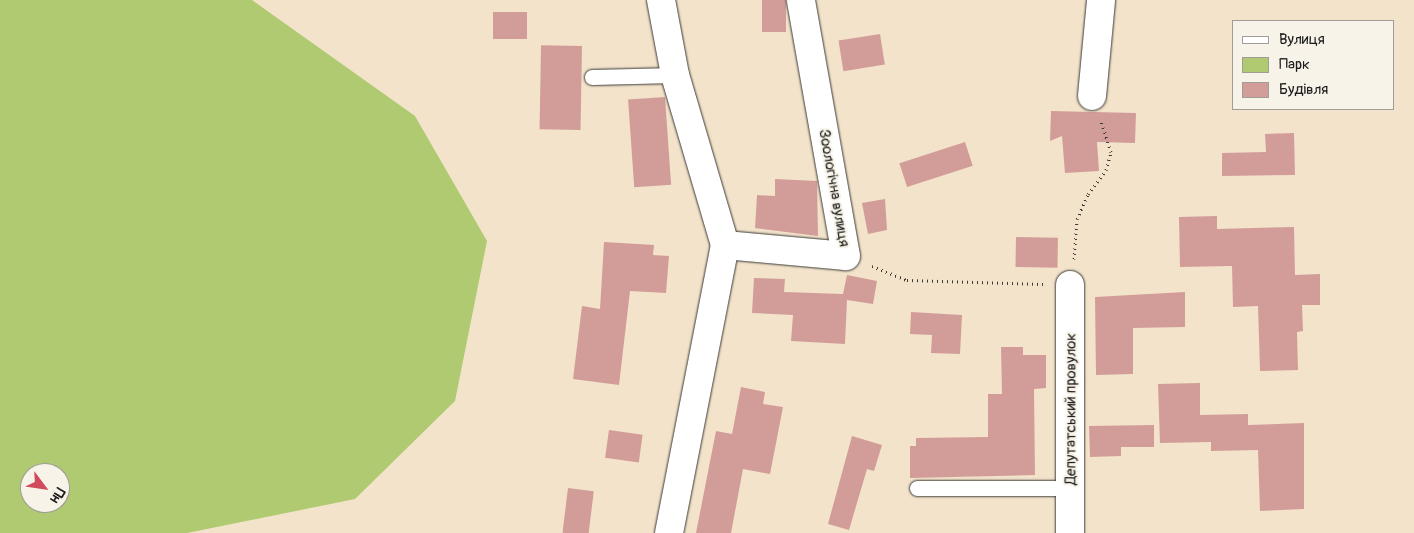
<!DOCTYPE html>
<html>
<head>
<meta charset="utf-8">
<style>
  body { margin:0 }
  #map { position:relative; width:1414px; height:533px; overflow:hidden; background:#f3e3cb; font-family:Pangolin,sans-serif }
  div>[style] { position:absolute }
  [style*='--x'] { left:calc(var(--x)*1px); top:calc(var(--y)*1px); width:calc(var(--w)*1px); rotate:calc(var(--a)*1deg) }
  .green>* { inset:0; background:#afca70 }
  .building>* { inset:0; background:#d29d98; transform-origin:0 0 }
  .path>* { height:3px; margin-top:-1.5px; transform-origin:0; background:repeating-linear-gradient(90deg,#3c3a36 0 1px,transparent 0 5px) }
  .roads { filter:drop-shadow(0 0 1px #3c3a36) drop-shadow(0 0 1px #3c3a36) }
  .service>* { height:15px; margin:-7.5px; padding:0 7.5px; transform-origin:7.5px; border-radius:7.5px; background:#fff }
  .minor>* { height:28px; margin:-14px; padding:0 14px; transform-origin:14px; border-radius:14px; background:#fff }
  span { translate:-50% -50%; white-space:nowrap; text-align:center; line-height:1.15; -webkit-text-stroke:4px #f7f3e8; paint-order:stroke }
  .street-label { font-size:15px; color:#1c1c1c }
  .legend { position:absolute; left:1232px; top:20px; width:162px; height:90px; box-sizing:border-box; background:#f7f3e8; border:1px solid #9f9d96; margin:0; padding:6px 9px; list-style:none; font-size:15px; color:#1c1c1c }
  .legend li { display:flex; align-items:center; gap:10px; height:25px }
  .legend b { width:25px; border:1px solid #9f9d96 }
  .north { position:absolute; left:20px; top:463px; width:50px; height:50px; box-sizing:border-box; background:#f7f3e8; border:1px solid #9f9d96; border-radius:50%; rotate:121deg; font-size:14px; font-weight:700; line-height:20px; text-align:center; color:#1c1c1c }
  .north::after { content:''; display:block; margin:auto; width:18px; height:22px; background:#d1495b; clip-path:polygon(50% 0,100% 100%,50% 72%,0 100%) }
</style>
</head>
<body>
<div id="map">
  <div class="green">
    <div style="clip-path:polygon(evenodd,0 0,252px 0,415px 116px,487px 241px,455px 401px,355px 499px,187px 533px,0 533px,0 0,30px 473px,60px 473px,60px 503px,30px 503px,30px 473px)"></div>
  </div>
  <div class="building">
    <div style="left:762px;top:0;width:24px;height:32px"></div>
    <div style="left:493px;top:12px;width:34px;height:27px"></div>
    <div style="left:880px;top:34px;width:31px;height:42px;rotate:81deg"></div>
    <div style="left:582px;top:46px;width:84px;height:41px;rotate:91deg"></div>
    <div style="left:665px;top:97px;width:88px;height:37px;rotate:86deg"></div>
    <div style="clip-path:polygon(1051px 111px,1136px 113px,1135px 143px,1097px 142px,1099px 171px,1065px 173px,1062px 136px,1050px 141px)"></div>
    <div style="clip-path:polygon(1294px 133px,1295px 175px,1222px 176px,1222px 153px,1266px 152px,1265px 134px)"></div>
    <div style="left:965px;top:142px;width:25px;height:69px;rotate:72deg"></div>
    <div style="clip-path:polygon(775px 179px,817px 181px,818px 236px,755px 228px,757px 195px,775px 196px)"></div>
    <div style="clip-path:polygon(885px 199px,887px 230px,868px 234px,862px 203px)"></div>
    <div style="clip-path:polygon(1217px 216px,1217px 229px,1294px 227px,1295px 275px,1320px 274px,1320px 305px,1302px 305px,1303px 331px,1297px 332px,1298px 370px,1260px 371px,1258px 306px,1233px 307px,1232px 266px,1180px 267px,1179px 217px)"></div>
    <div style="left:1016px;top:237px;width:42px;height:30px;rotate:1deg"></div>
    <div style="clip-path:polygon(604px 242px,654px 245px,653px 255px,669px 256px,666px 293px,630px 291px,619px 385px,573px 379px,582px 306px,600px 309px)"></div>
    <div style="clip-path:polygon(847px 275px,877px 281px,873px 304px,847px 300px,845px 344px,791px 341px,793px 315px,752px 313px,754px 278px,785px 279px,784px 292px,843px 294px)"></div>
    <div style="clip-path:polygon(1185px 292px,1185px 327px,1133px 328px,1133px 374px,1096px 375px,1095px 297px)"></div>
    <div style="clip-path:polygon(911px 312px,962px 315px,960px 354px,931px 353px,932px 335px,910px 334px)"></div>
    <div style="clip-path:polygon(1001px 347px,1023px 347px,1023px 355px,1046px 355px,1046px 388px,1034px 389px,1035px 475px,910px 478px,910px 446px,916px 446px,916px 438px,988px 437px,988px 394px,1002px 394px)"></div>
    <div style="clip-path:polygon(1200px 383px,1200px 415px,1248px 414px,1248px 425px,1304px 423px,1304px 509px,1260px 511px,1258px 450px,1211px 451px,1211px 442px,1160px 443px,1158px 384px)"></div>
    <div style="clip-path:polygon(741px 387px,765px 392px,763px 404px,783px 407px,770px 474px,743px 469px,731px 533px,696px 533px,716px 431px,732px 434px)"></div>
    <div style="clip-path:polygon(1154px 425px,1154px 447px,1121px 447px,1121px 456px,1090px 457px,1089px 426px)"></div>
    <div style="left:609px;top:430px;width:34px;height:28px;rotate:8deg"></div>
    <div style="clip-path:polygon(852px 436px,882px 445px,874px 471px,867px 469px,849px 530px,828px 524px)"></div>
    <div style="left:568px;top:488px;width:26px;height:45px;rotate:7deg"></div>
  </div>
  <div class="path">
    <div style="--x:1074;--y:259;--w:40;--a:-85.7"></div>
    <div style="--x:1077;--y:219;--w:27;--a:-66"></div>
    <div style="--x:1088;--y:194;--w:30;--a:-53"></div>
    <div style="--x:1106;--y:170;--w:19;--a:-74"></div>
    <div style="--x:1111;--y:152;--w:33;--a:-108"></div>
    <div style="--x:872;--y:266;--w:38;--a:22"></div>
    <div style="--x:907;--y:280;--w:136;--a:1.7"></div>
  </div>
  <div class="roads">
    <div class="service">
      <div style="--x:592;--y:77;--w:83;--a:-1.4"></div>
      <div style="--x:917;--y:488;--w:155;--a:0"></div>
    </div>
    <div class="minor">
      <div style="--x:661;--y:0;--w:76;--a:79.4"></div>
      <div style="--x:675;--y:75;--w:177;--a:73.6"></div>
      <div style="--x:725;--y:245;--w:293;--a:101"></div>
      <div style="--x:1092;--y:96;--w:96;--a:-84.6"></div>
      <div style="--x:725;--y:245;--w:121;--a:5.2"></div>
      <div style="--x:846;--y:256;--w:260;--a:-100"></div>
      <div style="--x:1070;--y:285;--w:248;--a:90"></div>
    </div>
  </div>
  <div class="street-label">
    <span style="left:834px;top:188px;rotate:80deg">Зоологічна вулиця</span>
    <span style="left:1071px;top:409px;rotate:-90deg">Депутатський провулок</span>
  </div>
  <ul class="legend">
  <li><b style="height:6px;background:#fff"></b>Вулиця</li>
  <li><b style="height:14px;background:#afca70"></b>Парк</li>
  <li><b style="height:14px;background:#d29d98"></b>Будівля</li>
  </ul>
  <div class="north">Пн</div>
</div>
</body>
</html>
